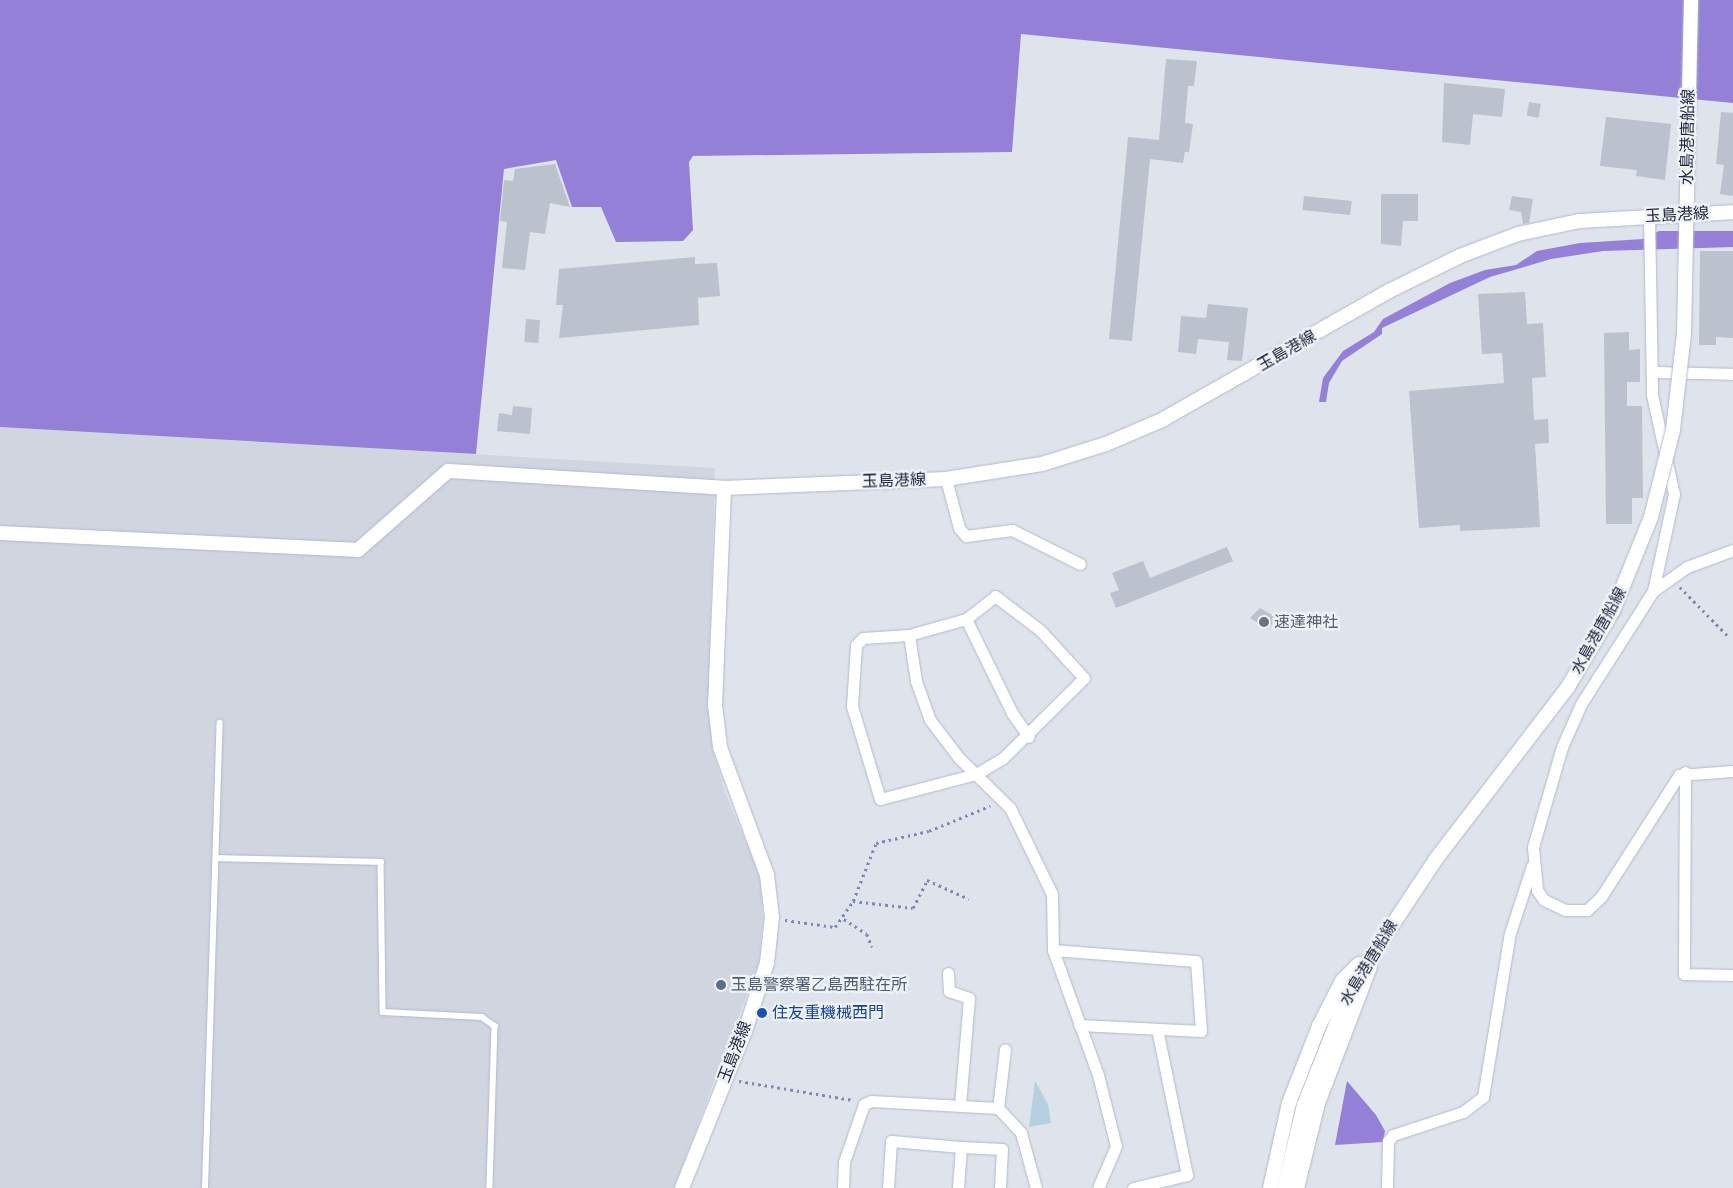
<!DOCTYPE html>
<html>
<head>
<meta charset="utf-8">
<style>
  body { margin:0 }
  #map { position:relative; width:1733px; height:1188px; overflow:hidden; background:#dfe4ec; font-family:"Fira Sans","Noto Sans JP",sans-serif }
  div>[style] { position:absolute }
  [style*='--x'] { left:calc(var(--x)*1px); top:calc(var(--y)*1px); width:calc(var(--w)*1px); rotate:calc(var(--a)*1deg) }
  .built>* { inset:0; background:#d0d5e0 }
  .green>* { inset:0; background:#b5d1e0 }
  .water>* { inset:0; background:#9480d7 }
  .building>* { inset:0; background:#bbc1cd; transform-origin:0 0 }
  .path>* { height:2.5px; margin-top:-1.25px; transform-origin:0; background:repeating-linear-gradient(90deg,#7c89b3 0 2.5px,transparent 0 6.5px) }
  .roads { filter:drop-shadow(0 0 1px #b1b9cd) drop-shadow(0 0 1px #b1b9cd) }
  .service>* { height:5.5px; margin:-2.75px; padding:0 2.75px; transform-origin:2.75px; border-radius:2.75px; background:#fff }
  .minor>* { height:11px; margin:-5.5px; padding:0 5.5px; transform-origin:5.5px; border-radius:5.5px; background:#fff }
  .tertiary>* { height:14px; margin:-7px; padding:0 7px; transform-origin:7px; border-radius:7px; background:#fff }
  .secondary>* { height:14px; margin:-7px; padding:0 7px; transform-origin:7px; border-radius:7px; background:#fff }
  .bridges { filter:drop-shadow(0 0 1px #b1b9cd) drop-shadow(0 0 1px #b1b9cd) }
  .secondary-bridge>* { height:14px; margin:-7px; padding:0 7px; transform-origin:7px; border-radius:7px; background:#fff }
  .dots>* { width:14px; height:14px; translate:-50% -50%; box-sizing:border-box; border:2px solid #eff3f8; border-radius:50% }
  span { translate:-50% -50%; white-space:nowrap; text-align:center; line-height:1.15; -webkit-text-stroke:4.5px #eff3f8; paint-order:stroke }
  .street-label { font-size:16px; color:#1e243d }
  .worship-label { font-size:16px; color:#5b616d }
  .left { translate:0 -50%; text-align:left }
  .service-label { font-size:16px; color:#4e5e75 }
  .transit-label { font-size:16px; color:#164399 }
</style>
</head>
<body>
<div id="map">
  <div class="built">
    <div style="clip-path:polygon(0 427px,715px 468px,708px 704px,713px 751px,725px 792px,760px 877px,763px 918px,759px 962px,674px 1188px,0 1188px)"></div>
  </div>
  <div class="green">
    <div style="clip-path:polygon(1035px 1081px,1048px 1104px,1051px 1123px,1029px 1127px)"></div>
  </div>
  <div class="water">
    <div style="clip-path:polygon(0 0,1733px 0,1733px 103px,1021px 34px,1012px 152px,693px 156px,689px 162px,693px 230px,683px 241px,616px 242px,601px 207px,572px 207px,556px 160px,504px 169px,476px 454px,0 427px)"></div>
    <div style="clip-path:polygon(1659px 231px,1733px 231px,1733px 247px,1603px 251px,1551px 259px,1490px 277px,1382px 328px,1382px 334px,1342px 361px,1329px 383px,1326px 402px,1319px 402px,1323px 378px,1343px 351px,1374px 332px,1383px 319px,1450px 283px,1485px 270px,1516px 265px,1537px 251px,1580px 243px,1643px 239px)"></div>
    <div style="clip-path:polygon(1347px 1081px,1376px 1115px,1385px 1131px,1383px 1142px,1335px 1145px)"></div>
  </div>
  <div class="building">
    <div style="clip-path:polygon(1166px 59px,1197px 61px,1194px 86px,1188px 86px,1185px 123px,1193px 124px,1189px 152px,1185px 152px,1183px 163px,1150px 159px,1132px 341px,1109px 339px,1128px 137px,1159px 140px)"></div>
    <div style="clip-path:polygon(1444px 83px,1505px 89px,1502px 117px,1473px 114px,1470px 145px,1442px 142px)"></div>
    <div style="left:1529px;top:102px;width:12px;height:14px;rotate:9deg"></div>
    <div style="clip-path:polygon(1721px 112px,1733px 113px,1733px 196px,1720px 194px,1724px 165px,1716px 164px)"></div>
    <div style="clip-path:polygon(1606px 117px,1671px 124px,1665px 180px,1636px 176px,1637px 170px,1600px 166px)"></div>
    <div style="clip-path:polygon(555px 164px,570px 207px,550px 203px,545px 234px,530px 232px,525px 270px,502px 268px,507px 222px,500px 221px,504px 180px,513px 181px,515px 169px)"></div>
    <div style="clip-path:polygon(1381px 194px,1418px 194px,1418px 221px,1403px 221px,1401px 246px,1381px 244px)"></div>
    <div style="left:1304px;top:196px;width:48px;height:14px;rotate:6deg"></div>
    <div style="clip-path:polygon(1512px 196px,1533px 199px,1529px 223px,1523px 224px,1521px 212px,1509px 210px)"></div>
    <div style="clip-path:polygon(1700px 251px,1733px 251px,1733px 338px,1716px 337px,1716px 345px,1699px 345px)"></div>
    <div style="clip-path:polygon(695px 257px,695px 264px,717px 263px,720px 296px,698px 298px,699px 325px,559px 338px,563px 305px,556px 305px,559px 269px)"></div>
    <div style="clip-path:polygon(1525px 292px,1527px 324px,1543px 323px,1546px 377px,1532px 378px,1534px 420px,1548px 419px,1549px 443px,1535px 444px,1540px 527px,1460px 531px,1460px 525px,1419px 528px,1409px 391px,1504px 383px,1502px 353px,1482px 354px,1478px 294px)"></div>
    <div style="clip-path:polygon(1208px 304px,1248px 308px,1242px 361px,1227px 360px,1229px 342px,1198px 339px,1196px 354px,1178px 352px,1181px 316px,1206px 318px)"></div>
    <div style="left:526px;top:319px;width:14px;height:23px;rotate:4deg"></div>
    <div style="clip-path:polygon(1629px 332px,1629px 350px,1640px 349px,1640px 382px,1627px 382px,1627px 406px,1642px 406px,1643px 498px,1632px 498px,1632px 524px,1606px 524px,1604px 333px)"></div>
    <div style="clip-path:polygon(513px 406px,532px 408px,530px 434px,497px 431px,499px 413px,512px 415px)"></div>
    <div style="clip-path:polygon(1227px 547px,1233px 561px,1116px 608px,1110px 593px,1119px 590px,1112px 573px,1143px 561px,1150px 578px)"></div>
    <div style="clip-path:polygon(1260px 608px,1278px 618px,1267px 629px,1250px 618px)"></div>
  </div>
  <div class="path">
    <div style="--x:1680;--y:587;--w:71;--a:45.6"></div>
    <div style="--x:853;--y:901;--w:62;--a:-68.4"></div>
    <div style="--x:876;--y:843;--w:54;--a:-12.8"></div>
    <div style="--x:929;--y:831;--w:66;--a:-22.3"></div>
    <div style="--x:844;--y:919;--w:27;--a:33"></div>
    <div style="--x:867;--y:934;--w:14;--a:69"></div>
    <div style="--x:785;--y:920;--w:50;--a:8"></div>
    <div style="--x:835;--y:927;--w:32;--a:-55"></div>
    <div style="--x:853;--y:901;--w:60;--a:6.7"></div>
    <div style="--x:913;--y:908;--w:31;--a:-63"></div>
    <div style="--x:927;--y:880;--w:46;--a:24.3"></div>
    <div style="--x:739;--y:1081;--w:115;--a:9.5"></div>
  </div>
  <div class="roads">
    <div class="service">
      <div style="--x:216;--y:858;--w:165;--a:1.4"></div>
      <div style="--x:381;--y:862;--w:150;--a:89.2"></div>
      <div style="--x:383;--y:1012;--w:99;--a:2.9"></div>
      <div style="--x:482;--y:1017;--w:16;--a:35"></div>
      <div style="--x:495;--y:1026;--w:162;--a:91.8"></div>
      <div style="--x:205;--y:1188;--w:465;--a:-88.2"></div>
    </div>
    <div class="minor">
      <div style="--x:1649;--y:216;--w:179;--a:89"></div>
      <div style="--x:1652;--y:395;--w:101;--a:77.5"></div>
      <div style="--x:1674;--y:494;--w:99;--a:102.2"></div>
      <div style="--x:1653;--y:591;--w:134;--a:122.5"></div>
      <div style="--x:1581;--y:704;--w:47;--a:113.8"></div>
      <div style="--x:1562;--y:747;--w:104;--a:106.2"></div>
      <div style="--x:1533;--y:847;--w:43;--a:84.7"></div>
      <div style="--x:1537;--y:890;--w:12;--a:55"></div>
      <div style="--x:1544;--y:900;--w:23;--a:25"></div>
      <div style="--x:1565;--y:910;--w:22;--a:0"></div>
      <div style="--x:1587;--y:910;--w:19;--a:-43"></div>
      <div style="--x:1601;--y:897;--w:145;--a:-57.4"></div>
      <div style="--x:1679;--y:775;--w:54;--a:-4.2"></div>
      <div style="--x:1652;--y:372;--w:81;--a:1.4"></div>
      <div style="--x:946;--y:479;--w:51;--a:75.1"></div>
      <div style="--x:959;--y:528;--w:11;--a:49"></div>
      <div style="--x:966;--y:536;--w:46;--a:-7.4"></div>
      <div style="--x:1012;--y:530;--w:76;--a:26.6"></div>
      <div style="--x:1653;--y:591;--w:42;--a:-35.2"></div>
      <div style="--x:1687;--y:567;--w:49;--a:-20.3"></div>
      <div style="--x:995;--y:596;--w:56;--a:37.1"></div>
      <div style="--x:1040;--y:630;--w:65;--a:47.5"></div>
      <div style="--x:1084;--y:678;--w:114;--a:135.4"></div>
      <div style="--x:1003;--y:758;--w:31;--a:149"></div>
      <div style="--x:976;--y:774;--w:99;--a:165.4"></div>
      <div style="--x:880;--y:799;--w:97;--a:-106.8"></div>
      <div style="--x:852;--y:706;--w:61;--a:-86.2"></div>
      <div style="--x:856;--y:645;--w:10;--a:-45"></div>
      <div style="--x:863;--y:638;--w:46;--a:-3.7"></div>
      <div style="--x:909;--y:635;--w:59;--a:-15.7"></div>
      <div style="--x:966;--y:619;--w:37;--a:-38"></div>
      <div style="--x:966;--y:619;--w:105;--a:63.9"></div>
      <div style="--x:1012;--y:713;--w:29;--a:55"></div>
      <div style="--x:909;--y:635;--w:47;--a:81.3"></div>
      <div style="--x:916;--y:681;--w:41;--a:70.3"></div>
      <div style="--x:930;--y:720;--w:48;--a:52.7"></div>
      <div style="--x:959;--y:758;--w:71;--a:44.4"></div>
      <div style="--x:1010;--y:808;--w:96;--a:64"></div>
      <div style="--x:1052;--y:894;--w:56;--a:89"></div>
      <div style="--x:1053;--y:950;--w:133;--a:70.2"></div>
      <div style="--x:1098;--y:1075;--w:73;--a:75.8"></div>
      <div style="--x:1116;--y:1146;--w:46;--a:113.2"></div>
      <div style="--x:1685;--y:772;--w:202;--a:90.3"></div>
      <div style="--x:1684;--y:974;--w:49;--a:1.2"></div>
      <div style="--x:1053;--y:950;--w:143;--a:4.4"></div>
      <div style="--x:1196;--y:961;--w:70;--a:85.9"></div>
      <div style="--x:1201;--y:1031;--w:122;--a:-177.2"></div>
      <div style="--x:948;--y:973;--w:18;--a:87"></div>
      <div style="--x:949;--y:991;--w:21;--a:19"></div>
      <div style="--x:969;--y:998;--w:107;--a:94.8"></div>
      <div style="--x:998;--y:1108;--w:59;--a:-83.2"></div>
      <div style="--x:843;--y:1188;--w:26;--a:-88"></div>
      <div style="--x:844;--y:1162;--w:61;--a:-71"></div>
      <div style="--x:864;--y:1104;--w:8;--a:-23"></div>
      <div style="--x:871;--y:1101;--w:127;--a:3.2"></div>
      <div style="--x:998;--y:1108;--w:34;--a:47"></div>
      <div style="--x:1021;--y:1133;--w:57;--a:74.7"></div>
      <div style="--x:888;--y:1188;--w:47;--a:-86.3"></div>
      <div style="--x:891;--y:1141;--w:70;--a:4.9"></div>
      <div style="--x:958;--y:1188;--w:41;--a:-85.8"></div>
      <div style="--x:961;--y:1147;--w:41;--a:2.8"></div>
      <div style="--x:1002;--y:1149;--w:39;--a:93"></div>
      <div style="--x:1133;--y:1188;--w:56;--a:-13.5"></div>
      <div style="--x:1187;--y:1175;--w:149;--a:-101.6"></div>
      <div style="--x:1387;--y:1188;--w:47;--a:-88.8"></div>
      <div style="--x:1388;--y:1141;--w:8;--a:-50"></div>
      <div style="--x:1393;--y:1135;--w:74;--a:-18.2"></div>
      <div style="--x:1463;--y:1112;--w:25;--a:-37"></div>
      <div style="--x:1483;--y:1097;--w:166;--a:-80.7"></div>
      <div style="--x:1510;--y:933;--w:71;--a:-71.8"></div>
    </div>
    <div class="tertiary">
      <div style="--x:0;--y:533;--w:358;--a:2.7"></div>
      <div style="--x:358;--y:550;--w:120;--a:-41.3"></div>
      <div style="--x:448;--y:471;--w:277;--a:3.5"></div>
    </div>
    <div class="secondary">
      <div style="--x:682;--y:1188;--w:169;--a:-68.1"></div>
      <div style="--x:745;--y:1031;--w:71;--a:-72.1"></div>
      <div style="--x:767;--y:963;--w:46;--a:-83.8"></div>
      <div style="--x:772;--y:917;--w:42;--a:-96.8"></div>
      <div style="--x:767;--y:875;--w:136;--a:-110.2"></div>
      <div style="--x:720;--y:747;--w:42;--a:-96.8"></div>
      <div style="--x:715;--y:705;--w:217;--a:-87.6"></div>
      <div style="--x:724;--y:488;--w:222;--a:-2.3"></div>
      <div style="--x:946;--y:479;--w:97;--a:-8.9"></div>
      <div style="--x:1042;--y:464;--w:67;--a:-17.4"></div>
      <div style="--x:1106;--y:444;--w:61;--a:-23.2"></div>
      <div style="--x:1162;--y:420;--w:261;--a:-29.6"></div>
      <div style="--x:1389;--y:291;--w:79;--a:-26.2"></div>
      <div style="--x:1460;--y:256;--w:62;--a:-20.8"></div>
      <div style="--x:1518;--y:234;--w:62;--a:-12"></div>
      <div style="--x:1579;--y:221;--w:154;--a:-3.3"></div>
      <div style="--x:1270;--y:1188;--w:87;--a:-77.4"></div>
      <div style="--x:1289;--y:1103;--w:83;--a:-68.7"></div>
      <div style="--x:1319;--y:1026;--w:51;--a:-62.9"></div>
      <div style="--x:1342;--y:981;--w:24;--a:-45"></div>
      <div style="--x:1284;--y:1188;--w:85;--a:-76.5"></div>
      <div style="--x:1304;--y:1105;--w:125;--a:-68.4"></div>
      <div style="--x:1350;--y:989;--w:156;--a:-56.5"></div>
      <div style="--x:1436;--y:859;--w:217;--a:-52.5"></div>
      <div style="--x:1568;--y:687;--w:88;--a:-59.4"></div>
      <div style="--x:1297;--y:1188;--w:88;--a:-76.1"></div>
      <div style="--x:1318;--y:1103;--w:146;--a:-69.1"></div>
    </div>
  </div>
  <div class="bridges">
    <div class="secondary-bridge">
      <div style="--x:1613;--y:611;--w:101;--a:-68"></div>
      <div style="--x:1651;--y:517;--w:90;--a:-75.8"></div>
      <div style="--x:1673;--y:430;--w:97;--a:-83.5"></div>
      <div style="--x:1684;--y:334;--w:334;--a:-88.8"></div>
    </div>
  </div>
  <div class="dots">
    <div style="left:1264px;top:622px;background:#6b7280"></div>
    <div style="left:721px;top:985px;background:#5c6f8a"></div>
    <div style="left:762px;top:1013px;background:#1a4fb4"></div>
  </div>
  <div class="street-label">
    <span style="left:1688px;top:137px;rotate:-89deg">水島港唐船線</span>
    <span style="left:1677px;top:215px;rotate:-3deg">玉島港線</span>
    <span style="left:1287px;top:351px;rotate:-30deg">玉島港線</span>
    <span style="left:894px;top:481px;rotate:-2deg">玉島港線</span>
    <span style="left:1599px;top:631px;rotate:-61deg">水島港唐船線</span>
    <span style="left:1369px;top:963px;rotate:-59deg">水島港唐船線</span>
    <span style="left:735px;top:1052px;rotate:-69deg">玉島港線</span>
  </div>
  <div class="worship-label">
    <span class="left" style="left:1274px;top:622px">速達神社</span>
  </div>
  <div class="service-label">
    <span class="left" style="left:731px;top:985px">玉島警察署乙島西駐在所</span>
  </div>
  <div class="transit-label">
    <span class="left" style="left:772px;top:1013px">住友重機械西門</span>
  </div>
</div>
</body>
</html>
